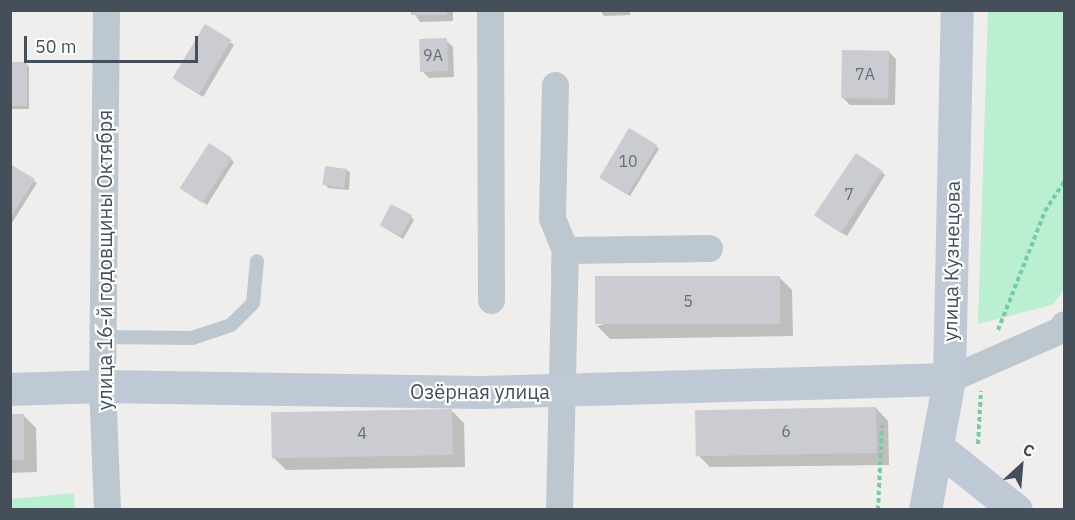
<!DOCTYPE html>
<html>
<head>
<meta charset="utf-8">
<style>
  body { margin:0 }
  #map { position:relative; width:1075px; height:520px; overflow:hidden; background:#f0eded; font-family:"IBM Plex Sans",sans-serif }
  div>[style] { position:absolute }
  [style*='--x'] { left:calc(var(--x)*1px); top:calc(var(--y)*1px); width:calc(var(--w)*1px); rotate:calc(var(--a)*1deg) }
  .green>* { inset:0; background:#baefd1 }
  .shadow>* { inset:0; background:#0003 }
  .building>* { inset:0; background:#caccd2; transform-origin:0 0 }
  .path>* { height:4px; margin-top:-2px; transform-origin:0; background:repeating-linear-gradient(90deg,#72cda5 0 4.5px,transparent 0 7.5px) }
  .lane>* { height:14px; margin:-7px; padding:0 7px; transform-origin:7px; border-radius:7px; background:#bdc7d0 }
  .street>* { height:27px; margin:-13.5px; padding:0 13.5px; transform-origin:13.5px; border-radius:13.5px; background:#bdc7d0 }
  .secondary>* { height:33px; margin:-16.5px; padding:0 16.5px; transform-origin:16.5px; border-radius:16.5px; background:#bfc9d6 }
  span { translate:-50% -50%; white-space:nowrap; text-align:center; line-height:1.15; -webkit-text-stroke:4.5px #fff; paint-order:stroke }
  .number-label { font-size:16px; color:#666e78 }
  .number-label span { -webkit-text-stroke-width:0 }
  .street-label { font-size:20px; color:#454f5a }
  .frame { position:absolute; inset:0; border:12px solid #454f5a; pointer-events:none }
  .north { position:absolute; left:991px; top:436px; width:60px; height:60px; -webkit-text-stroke:4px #fff; paint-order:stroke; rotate:26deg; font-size:16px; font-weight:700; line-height:24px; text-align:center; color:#454f5a }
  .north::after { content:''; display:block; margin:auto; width:21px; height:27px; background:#454f5a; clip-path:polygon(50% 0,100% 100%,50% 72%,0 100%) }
  .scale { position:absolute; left:24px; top:36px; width:174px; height:27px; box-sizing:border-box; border:3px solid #454f5a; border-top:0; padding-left:8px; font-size:18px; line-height:21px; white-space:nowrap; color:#454f5a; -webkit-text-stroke:4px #fff; paint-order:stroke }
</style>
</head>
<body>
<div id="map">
  <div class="green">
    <div style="clip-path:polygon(988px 11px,1064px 11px,1064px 290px,1052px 305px,978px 324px)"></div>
    <div style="clip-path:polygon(74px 493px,75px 509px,11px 509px,11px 499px)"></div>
  </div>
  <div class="shadow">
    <div style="clip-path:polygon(412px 10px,453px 10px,453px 21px,420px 22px)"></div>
    <div style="clip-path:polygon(600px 10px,630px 10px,630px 15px,604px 16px)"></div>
    <div style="clip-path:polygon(205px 26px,234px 45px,203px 97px,177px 81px)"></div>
    <div style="clip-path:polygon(446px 40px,453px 47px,454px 77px,429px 78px,422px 71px)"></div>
    <div style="clip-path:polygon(889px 52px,896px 59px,895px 105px,850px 105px,843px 98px)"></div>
    <div style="clip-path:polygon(10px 63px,26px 63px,29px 67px,29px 109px,10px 109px)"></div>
    <div style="clip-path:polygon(656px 146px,659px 149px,630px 196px,604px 180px)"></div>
    <div style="clip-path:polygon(231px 159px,234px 162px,207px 205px,182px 188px)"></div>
    <div style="clip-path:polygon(10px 165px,37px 183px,10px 226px)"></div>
    <div style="clip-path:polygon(347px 170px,350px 173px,349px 190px,328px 188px,325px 184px)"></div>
    <div style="clip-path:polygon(882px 172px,885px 175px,847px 236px,821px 220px)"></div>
    <div style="clip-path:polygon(411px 217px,414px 220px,403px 239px,380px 225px)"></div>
    <div style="clip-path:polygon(779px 277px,792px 290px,793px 336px,610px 339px,597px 326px)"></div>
    <div style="clip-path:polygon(876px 408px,888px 421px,889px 465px,710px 467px,697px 454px)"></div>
    <div style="clip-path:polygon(452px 411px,464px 423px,465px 467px,286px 470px,273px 457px)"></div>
    <div style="clip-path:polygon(10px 416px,24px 416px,36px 428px,37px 472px,10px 473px)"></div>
  </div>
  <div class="building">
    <div style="left:411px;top:10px;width:36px;height:5px"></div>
    <div style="left:205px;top:24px;width:31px;height:63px;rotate:31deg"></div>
    <div style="left:447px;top:38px;width:33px;height:28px;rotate:88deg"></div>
    <div style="left:842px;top:50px;width:47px;height:48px;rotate:1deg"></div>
    <div style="left:10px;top:62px;width:17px;height:44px"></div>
    <div style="left:629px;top:128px;width:33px;height:58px;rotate:31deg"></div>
    <div style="left:209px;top:143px;width:27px;height:54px;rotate:33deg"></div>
    <div style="left:856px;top:153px;width:32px;height:75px;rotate:34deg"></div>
    <div style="clip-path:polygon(10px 164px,35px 179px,10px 218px)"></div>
    <div style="left:325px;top:166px;width:22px;height:19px;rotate:8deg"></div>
    <div style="left:391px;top:204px;width:24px;height:24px;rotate:28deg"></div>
    <div style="left:780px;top:276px;width:48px;height:185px;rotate:90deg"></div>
    <div style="left:876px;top:407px;width:46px;height:181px;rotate:89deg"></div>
    <div style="left:452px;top:409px;width:46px;height:181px;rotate:89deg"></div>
    <div style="left:10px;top:414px;width:14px;height:46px"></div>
  </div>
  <div class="path">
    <div style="--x:998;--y:330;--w:128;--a:-68.4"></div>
    <div style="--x:1045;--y:211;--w:35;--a:-57"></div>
    <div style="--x:978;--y:444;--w:53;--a:-86.8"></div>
    <div style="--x:878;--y:510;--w:85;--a:-87.3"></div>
  </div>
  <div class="lane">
    <div style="--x:102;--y:337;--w:90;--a:0.6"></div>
    <div style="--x:192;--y:338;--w:41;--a:-18.4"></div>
    <div style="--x:231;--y:325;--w:31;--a:-45"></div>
    <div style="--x:253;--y:303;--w:42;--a:-84.6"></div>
  </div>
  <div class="street">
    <div style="--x:106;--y:10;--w:376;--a:90.6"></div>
    <div style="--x:102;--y:386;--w:124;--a:87.7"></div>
    <div style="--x:490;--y:10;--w:290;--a:89.8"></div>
    <div style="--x:555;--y:85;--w:133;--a:91.3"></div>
    <div style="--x:552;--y:218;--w:35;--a:68"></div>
    <div style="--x:565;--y:250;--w:19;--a:93"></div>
    <div style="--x:949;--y:379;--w:121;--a:-23.8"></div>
    <div style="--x:1060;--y:330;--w:7;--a:-56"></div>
    <div style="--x:559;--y:510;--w:260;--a:-88.7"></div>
    <div style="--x:565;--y:250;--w:144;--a:-0.8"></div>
  </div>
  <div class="secondary">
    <div style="--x:10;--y:389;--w:92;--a:-1.9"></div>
    <div style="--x:102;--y:386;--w:378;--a:0.9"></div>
    <div style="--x:480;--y:392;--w:469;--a:-1.6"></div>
    <div style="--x:937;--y:447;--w:101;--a:38.6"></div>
    <div style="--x:925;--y:510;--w:133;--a:-79.6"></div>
    <div style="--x:949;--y:379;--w:369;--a:-88.8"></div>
  </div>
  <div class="number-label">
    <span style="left:433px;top:55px">9А</span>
    <span style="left:865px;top:74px">7А</span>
    <span style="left:628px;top:161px">10</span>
    <span style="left:849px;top:194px">7</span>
    <span style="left:688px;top:301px">5</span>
    <span style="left:786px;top:431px">6</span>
    <span style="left:362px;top:433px">4</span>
  </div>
  <div class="street-label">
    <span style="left:104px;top:260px;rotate:-90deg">улица 16-й годовщины Октября</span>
    <span style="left:951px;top:261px;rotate:-89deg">улица Кузнецова</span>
    <span style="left:480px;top:391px">Озёрная улица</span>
  </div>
  <div class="frame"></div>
  <div class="north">С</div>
  <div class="scale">50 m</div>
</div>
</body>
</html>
